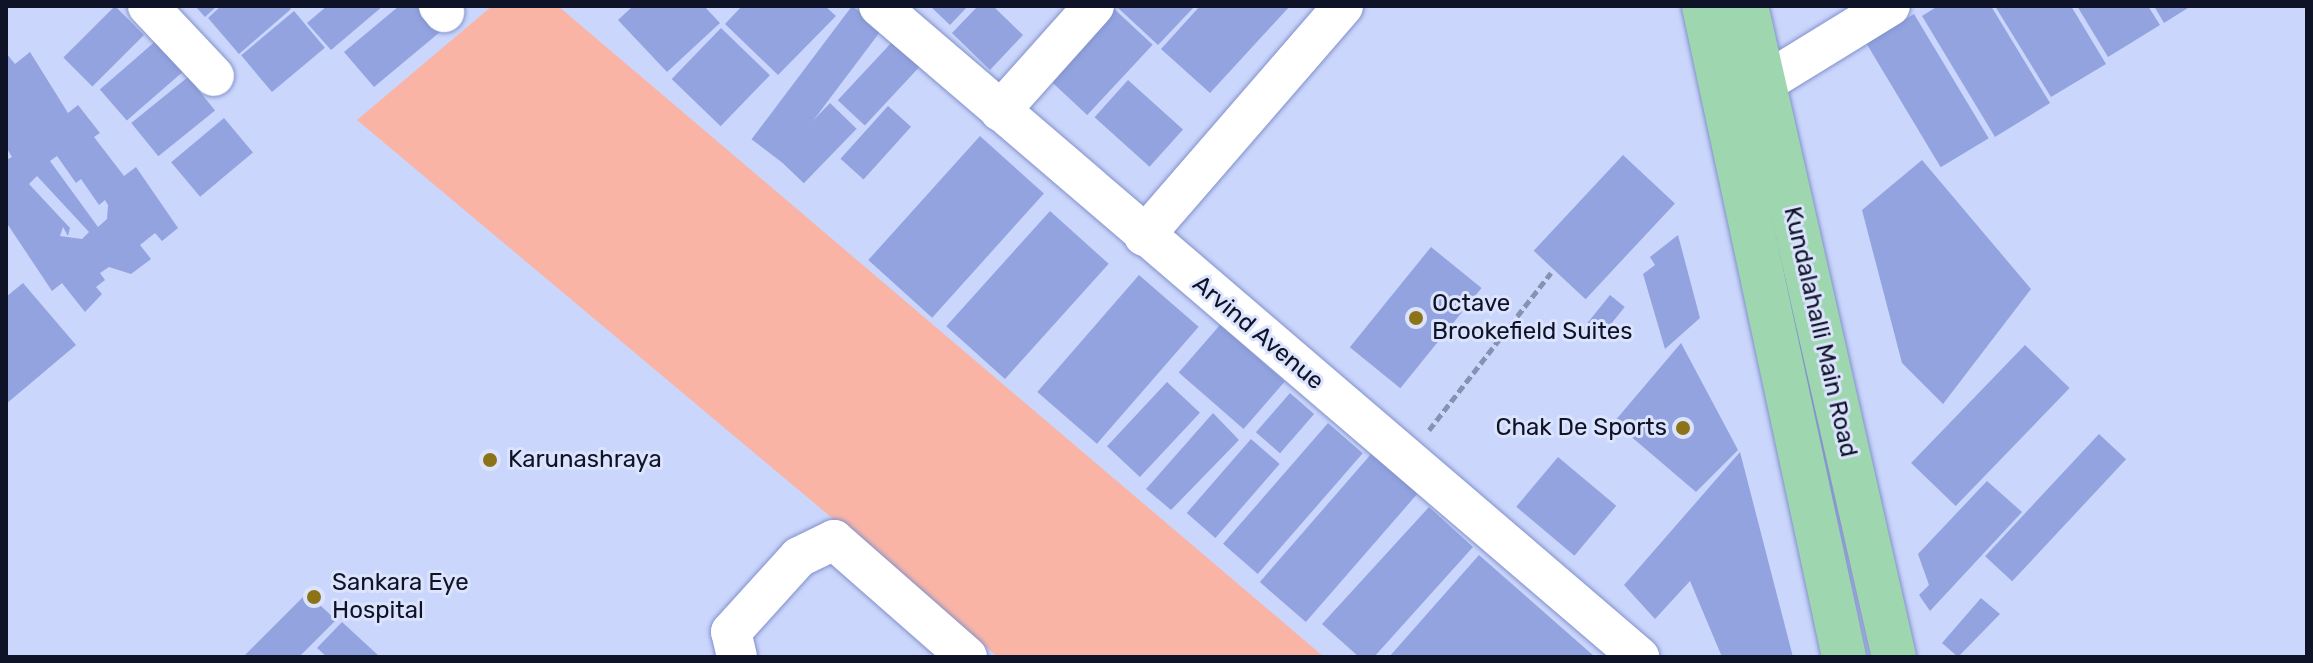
<!DOCTYPE html>
<html>
<head>
<meta charset="utf-8">
<style>
  body { margin:0 }
  #map { position:relative; width:2313px; height:663px; overflow:hidden; background:#cbd6fc; font-family:Rubik,sans-serif }
  div>[style] { position:absolute }
  [style*='--x'] { left:calc(var(--x)*1px); top:calc(var(--y)*1px); width:calc(var(--w)*1px); rotate:calc(var(--a)*1deg) }
  .green>* { inset:0; background:#f9b4a6 }
  .building>* { inset:0; background:#92a3df; transform-origin:0 0 }
  .path>* { height:5px; margin-top:-2.5px; transform-origin:0; background:repeating-linear-gradient(90deg,#8891b1 0 8px,transparent 0 12px) }
  .roads { filter:drop-shadow(0 0 2px #8191cb) drop-shadow(0 0 2px #8191cb) }
  .minor>* { height:40px; margin:-20px; padding:0 20px; transform-origin:20px; border-radius:20px; background:#fff }
  .major>* { height:44px; margin:-22px; padding:0 22px; transform-origin:22px; border-radius:22px; background:#9ed6af }
  .dots>* { width:22px; height:22px; translate:-50% -50%; box-sizing:border-box; border:4px solid #dce4fd; border-radius:50% }
  span { translate:-50% -50%; white-space:nowrap; text-align:center; line-height:1.15; -webkit-text-stroke:6px #dce4fd; paint-order:stroke }
  .poi-label { font-size:24px; color:#0e1328 }
  .left { translate:0 -50%; text-align:left }
  .right { translate:-100% -50%; text-align:right }
  .street-label { font-size:24px; color:#0e1328 }
  .frame { position:absolute; inset:0; border:8px solid #0e1328; pointer-events:none }
</style>
</head>
<body>
<div id="map">
  <div class="green">
    <div style="clip-path:polygon(492px 6px,558px 6px,1324px 657px,998px 657px,357px 120px)"></div>
  </div>
  <div class="building">
    <div style="left:115px;top:6px;width:41px;height:73px;rotate:45deg"></div>
    <div style="clip-path:polygon(195px 6px,217px 6px,205px 17px)"></div>
    <div style="clip-path:polygon(221px 6px,288px 6px,291px 9px,239px 54px,208px 18px)"></div>
    <div style="clip-path:polygon(327px 6px,383px 6px,331px 50px,307px 23px)"></div>
    <div style="clip-path:polygon(399px 6px,418px 6px,440px 32px,374px 87px,344px 52px)"></div>
    <div style="clip-path:polygon(633px 6px,704px 6px,720px 23px,667px 72px,618px 20px)"></div>
    <div style="clip-path:polygon(742px 6px,825px 6px,836px 16px,778px 75px,725px 24px)"></div>
    <div style="left:852px;top:6px;width:38px;height:167px;rotate:37deg"></div>
    <div style="clip-path:polygon(930px 6px,968px 6px,950px 25px)"></div>
    <div style="clip-path:polygon(978px 6px,993px 6px,1023px 35px,990px 70px,952px 33px)"></div>
    <div style="left:1111px;top:6px;width:57px;height:96px;rotate:43deg"></div>
    <div style="clip-path:polygon(1116px 6px,1195px 6px,1158px 45px)"></div>
    <div style="clip-path:polygon(1200px 6px,1290px 6px,1210px 93px,1161px 49px)"></div>
    <div style="clip-path:polygon(1938px 6px,1991px 6px,2050px 103px,1995px 137px,1922px 16px)"></div>
    <div style="clip-path:polygon(1995px 6px,2071px 6px,2106px 64px,2051px 97px)"></div>
    <div style="clip-path:polygon(2077px 6px,2148px 6px,2160px 25px,2108px 57px)"></div>
    <div style="clip-path:polygon(2154px 6px,2191px 6px,2164px 23px)"></div>
    <div style="left:294px;top:11px;width:48px;height:69px;rotate:50deg"></div>
    <div style="left:1914px;top:14px;width:145px;height:56px;rotate:59deg"></div>
    <div style="left:721px;top:28px;width:68px;height:71px;rotate:44deg"></div>
    <div style="left:158px;top:39px;width:41px;height:77px;rotate:49deg"></div>
    <div style="left:893px;top:41px;width:37px;height:81px;rotate:43deg"></div>
    <div style="clip-path:polygon(evenodd,30px 52px,68px 113px,78px 105px,100px 133px,94px 137px,124px 176px,136px 167px,178px 228px,162px 241px,155px 233px,140px 245px,151px 259px,131px 274px,109px 267px,100px 273px,105px 280px,96px 287px,102px 294px,85px 312px,62px 283px,52px 291px,6px 222px,6px 160px,12px 157px,6px 147px,6px 53px,15px 64px,30px 52px,57px 156px,76px 183px,81px 179px,99px 205px,105px 200px,108px 205px,107px 219px,98px 227px,50px 161px,57px 156px,30px 52px,37px 176px,89px 232px,82px 239px,60px 236px,63px 227px,68px 236px,70px 228px,29px 184px,37px 176px)"></div>
    <div style="left:188px;top:77px;width:43px;height:73px;rotate:51deg"></div>
    <div style="left:1128px;top:80px;width:74px;height:50px;rotate:42deg"></div>
    <div style="left:830px;top:103px;width:37px;height:76px;rotate:44deg"></div>
    <div style="left:888px;top:106px;width:31px;height:71px;rotate:42deg"></div>
    <div style="left:224px;top:118px;width:45px;height:69px;rotate:50deg"></div>
    <div style="left:980px;top:136px;width:86px;height:167px;rotate:42deg"></div>
    <div style="left:1623px;top:155px;width:71px;height:131px;rotate:43deg"></div>
    <div style="clip-path:polygon(1922px 160px,2031px 289px,1943px 404px,1902px 363px,1862px 210px)"></div>
    <div style="left:1050px;top:211px;width:79px;height:155px;rotate:42deg"></div>
    <div style="clip-path:polygon(1678px 235px,1700px 318px,1665px 349px,1643px 274px,1655px 265px,1650px 257px)"></div>
    <div style="left:1431px;top:247px;width:65px;height:129px;rotate:39deg"></div>
    <div style="left:1139px;top:275px;width:79px;height:155px;rotate:41deg"></div>
    <div style="clip-path:polygon(23px 283px,76px 345px,6px 404px,6px 297px)"></div>
    <div style="left:1610px;top:295px;width:19px;height:43px;rotate:39deg"></div>
    <div style="left:1220px;top:325px;width:86px;height:63px;rotate:41deg"></div>
    <div style="clip-path:polygon(1681px 343px,1738px 450px,1696px 492px,1614px 422px)"></div>
    <div style="left:2025px;top:345px;width:62px;height:164px;rotate:44deg"></div>
    <div style="left:1167px;top:382px;width:45px;height:88px;rotate:43deg"></div>
    <div style="left:1290px;top:393px;width:32px;height:52px;rotate:41deg"></div>
    <div style="clip-path:polygon(1213px 413px,1239px 440px,1171px 510px,1146px 489px)"></div>
    <div style="left:1328px;top:423px;width:46px;height:160px;rotate:41deg"></div>
    <div style="left:2099px;top:434px;width:37px;height:167px;rotate:43deg"></div>
    <div style="left:1251px;top:439px;width:38px;height:98px;rotate:41deg"></div>
    <div style="clip-path:polygon(1740px 452px,1793px 657px,1722px 657px,1690px 581px,1655px 619px,1624px 585px)"></div>
    <div style="left:1372px;top:453px;width:61px;height:171px;rotate:41deg"></div>
    <div style="left:1558px;top:457px;width:76px;height:65px;rotate:40deg"></div>
    <div style="clip-path:polygon(1987px 481px,2022px 512px,1930px 611px,1919px 595px,1929px 585px,1918px 554px)"></div>
    <div style="clip-path:polygon(1429px 507px,1473px 547px,1374px 657px,1359px 657px,1322px 624px)"></div>
    <div style="clip-path:polygon(1479px 555px,1595px 657px,1389px 657px)"></div>
    <div style="clip-path:polygon(307px 593px,336px 620px,299px 657px,243px 657px)"></div>
    <div style="clip-path:polygon(1981px 598px,2000px 614px,1958px 657px,1942px 643px)"></div>
    <div style="clip-path:polygon(342px 622px,380px 657px,327px 657px,317px 648px)"></div>
  </div>
  <div class="path">
    <div style="--x:1429;--y:430;--w:199;--a:-52.2"></div>
  </div>
  <div class="roads">
    <div class="minor">
      <div style="--x:148;--y:6;--w:96;--a:46.7"></div>
      <div style="--x:439;--y:6;--w:8;--a:50"></div>
      <div style="--x:879;--y:6;--w:1001;--a:40.58"></div>
      <div style="--x:1763;--y:84;--w:149;--a:-31.6"></div>
      <div style="--x:1000;--y:111;--w:141;--a:-48.2"></div>
      <div style="--x:1144;--y:236;--w:304;--a:-49.1"></div>
      <div style="--x:737;--y:657;--w:26;--a:-103"></div>
      <div style="--x:731;--y:632;--w:101;--a:-47.8"></div>
      <div style="--x:799;--y:557;--w:39;--a:-26"></div>
      <div style="--x:834;--y:540;--w:177;--a:41.3"></div>
    </div>
    <div class="major">
      <div style="--x:1704;--y:6;--w:666;--a:77.86"></div>
      <div style="--x:1746;--y:6;--w:668;--a:77.19"></div>
    </div>
  </div>
  <div class="dots">
    <div style="left:1416px;top:318px;background:#8d7317"></div>
    <div style="left:1683px;top:428px;background:#8d7317"></div>
    <div style="left:490px;top:460px;background:#8d7317"></div>
    <div style="left:314px;top:597px;background:#8d7317"></div>
  </div>
  <div class="poi-label">
    <span class="left" style="left:1432px;top:318px">Octave<br>Brookefield Suites</span>
    <span class="right" style="left:1667px;top:428px">Chak De Sports</span>
    <span class="left" style="left:508px;top:460px">Karunashraya</span>
    <span class="left" style="left:332px;top:597px">Sankara Eye<br>Hospital</span>
  </div>
  <div class="street-label">
    <span style="left:1820px;top:332px;rotate:77deg">Kundalahalli Main Road</span>
    <span style="left:1258px;top:333px;rotate:40deg">Arvind Avenue</span>
  </div>
  <div class="frame"></div>
</div>
</body>
</html>
